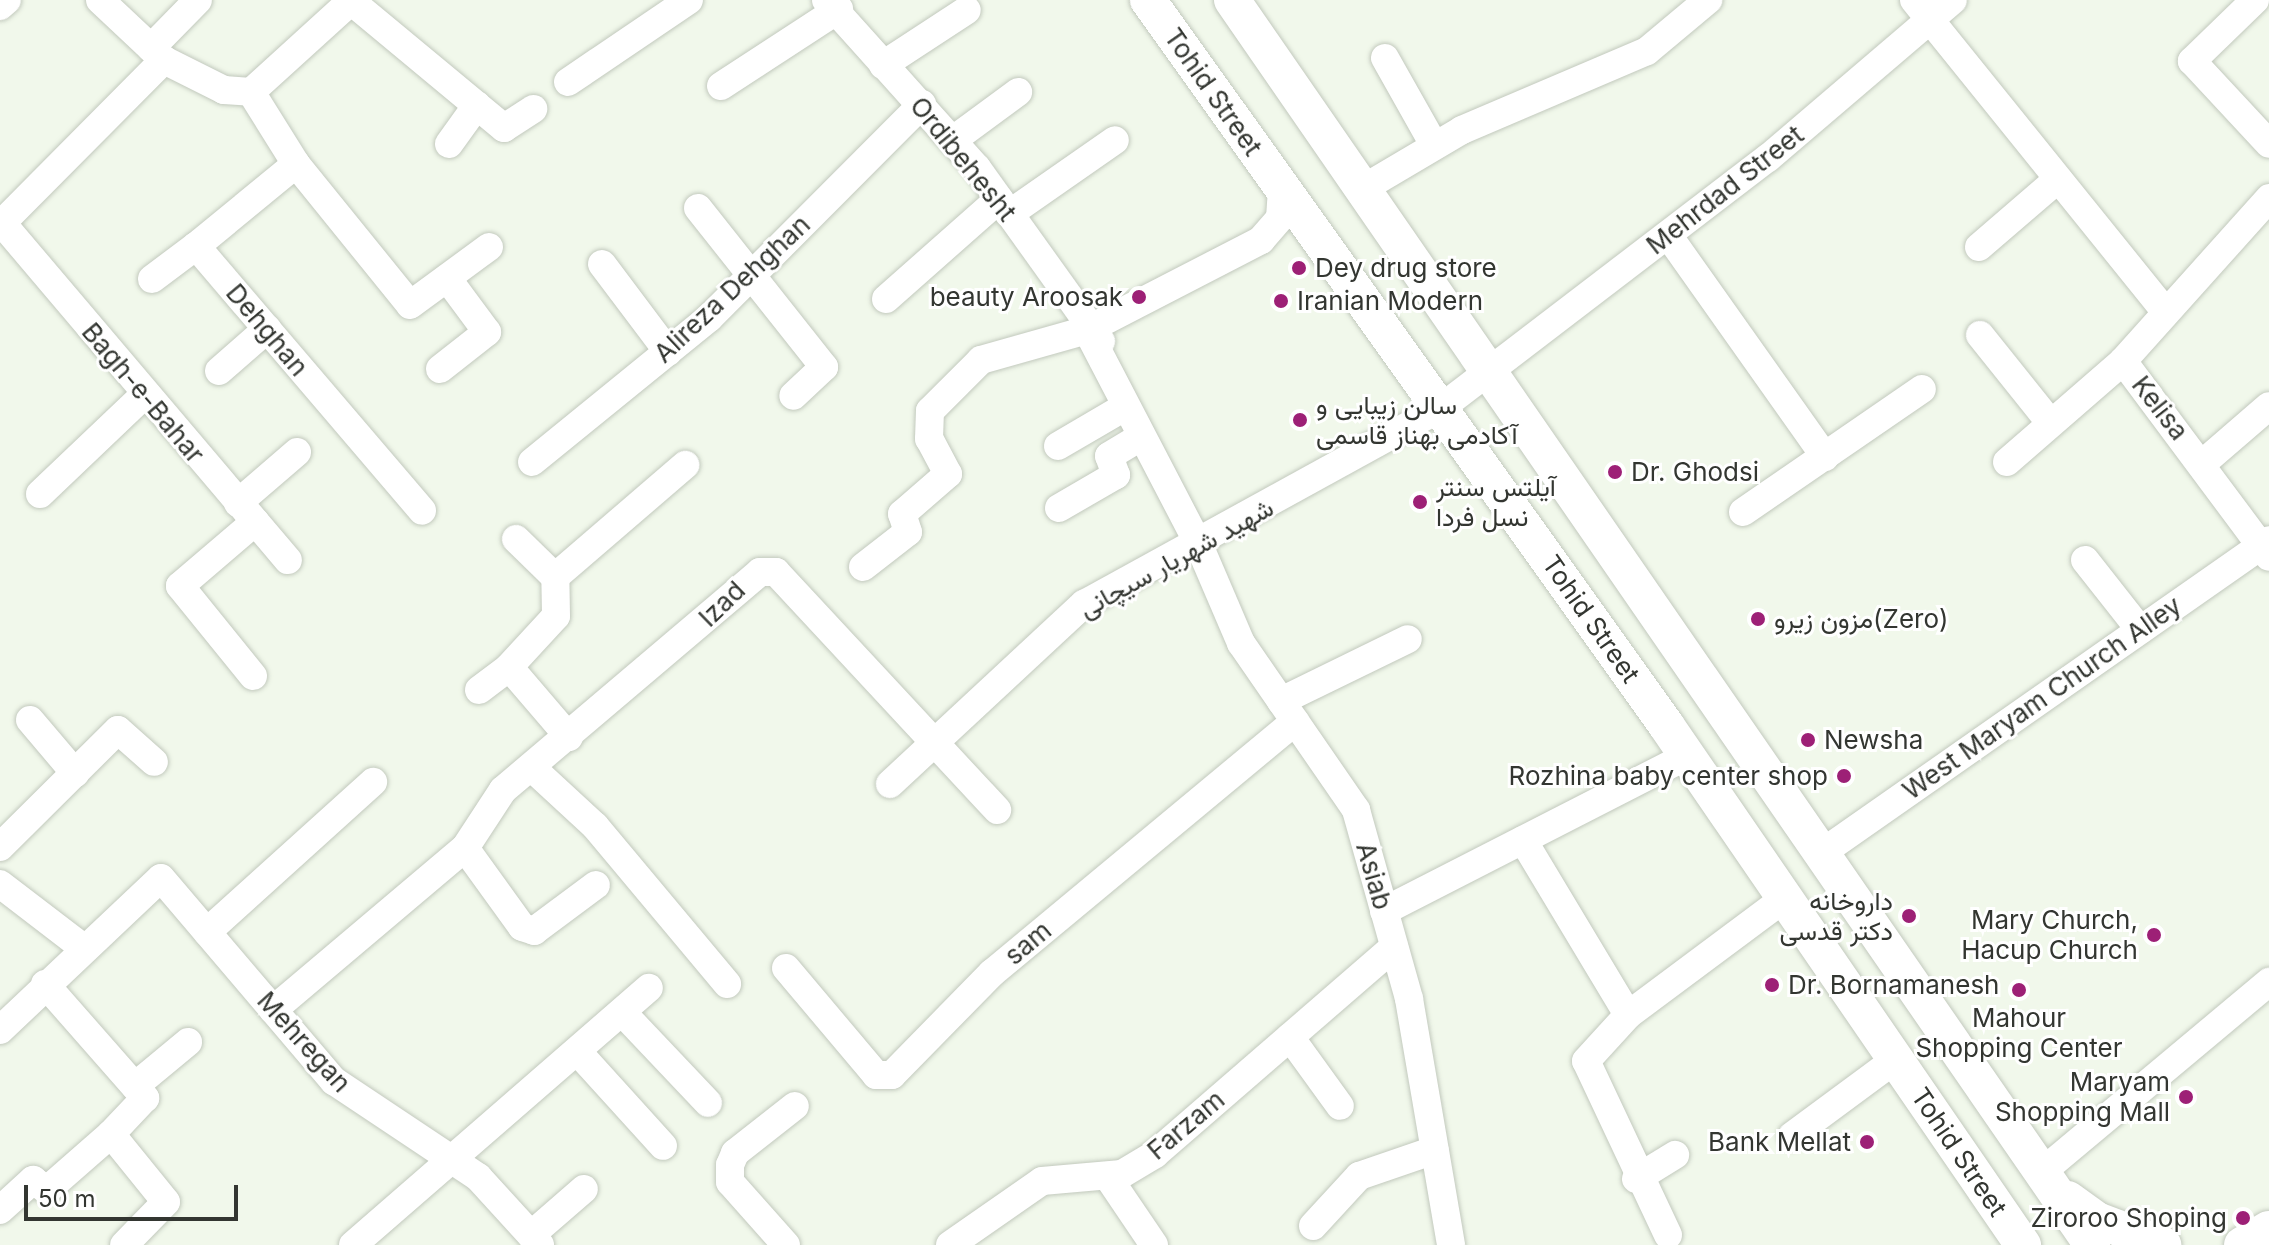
<!DOCTYPE html>
<html>
<head>
<meta charset="utf-8">
<style>
  body { margin:0 }
  #map { position:relative; width:2269px; height:1245px; overflow:hidden; background:#f1f8eb; font-family:Inter,Vazirmatn,sans-serif }
  div>[style] { position:absolute }
  [style*='--x'] { left:calc(var(--x)*1px); top:calc(var(--y)*1px); width:calc(var(--w)*1px); rotate:calc(var(--a)*1deg) }
  .roads { filter:drop-shadow(0 0 2px #c2c9bd) drop-shadow(0 0 2px #c2c9bd) }
  .minor>* { height:28px; margin:-14px; padding:0 14px; transform-origin:14px; border-radius:14px; background:#fff }
  .major>* { height:36px; margin:-18px; padding:0 18px; transform-origin:18px; border-radius:18px; background:#fff }
  .dots>* { width:22px; height:22px; translate:-50% -50%; box-sizing:border-box; border:4px solid #fff; border-radius:50% }
  span { translate:-50% -50%; white-space:nowrap; text-align:center; line-height:1.15; -webkit-text-stroke:6px #fff; paint-order:stroke }
  .street-label { font-size:26px; color:#333631 }
  .poi-label { font-size:26px; color:#333631 }
  .left { translate:0 -50%; text-align:left }
  .right { translate:-100% -50%; text-align:right }
  .scale { position:absolute; left:24px; top:1185px; width:214px; height:36px; box-sizing:border-box; border:4px solid #333631; border-top:0; padding-left:10px; font-size:24px; line-height:28px; white-space:nowrap; color:#333631; -webkit-text-stroke:6px #fff; paint-order:stroke }
</style>
</head>
<body>
<div id="map">
  <div class="roads">
    <div class="minor">
      <div style="--x:100;--y:0;--w:88;--a:43.2"></div>
      <div style="--x:164;--y:60;--w:67;--a:26.6"></div>
      <div style="--x:224;--y:90;--w:27;--a:4"></div>
      <div style="--x:251;--y:92;--w:137;--a:-42.3"></div>
      <div style="--x:826;--y:0;--w:226;--a:48.1"></div>
      <div style="--x:977;--y:168;--w:213;--a:54.4"></div>
      <div style="--x:1914;--y:0;--w:397;--a:51.1"></div>
      <div style="--x:2255;--y:0;--w:88;--a:135.9"></div>
      <div style="--x:2192;--y:61;--w:113;--a:47.1"></div>
      <div style="--x:351;--y:1;--w:199;--a:39.7"></div>
      <div style="--x:504;--y:128;--w:35;--a:-33"></div>
      <div style="--x:0;--y:6;--w:9;--a:-41"></div>
      <div style="--x:151;--y:48;--w:67;--a:-45.6"></div>
      <div style="--x:1385;--y:58;--w:100;--a:60.6"></div>
      <div style="--x:883;--y:65;--w:100;--a:-33.2"></div>
      <div style="--x:568;--y:82;--w:146;--a:-34.1"></div>
      <div style="--x:721;--y:86;--w:141;--a:-33.1"></div>
      <div style="--x:251;--y:92;--w:85;--a:58"></div>
      <div style="--x:296;--y:164;--w:181;--a:51"></div>
      <div style="--x:410;--y:305;--w:98;--a:-36.3"></div>
      <div style="--x:953;--y:140;--w:81;--a:-36.4"></div>
      <div style="--x:449;--y:144;--w:48;--a:-54.3"></div>
      <div style="--x:296;--y:164;--w:129;--a:140.6"></div>
      <div style="--x:196;--y:246;--w:348;--a:49.5"></div>
      <div style="--x:1364;--y:188;--w:114;--a:-30.6"></div>
      <div style="--x:1462;--y:130;--w:201;--a:-23.1"></div>
      <div style="--x:1647;--y:51;--w:80;--a:-39.9"></div>
      <div style="--x:698;--y:208;--w:203;--a:51.6"></div>
      <div style="--x:824;--y:367;--w:42;--a:136.9"></div>
      <div style="--x:1009;--y:214;--w:129;--a:-34.9"></div>
      <div style="--x:2;--y:223;--w:442;--a:49.7"></div>
      <div style="--x:0;--y:225;--w:233;--a:-45.2"></div>
      <div style="--x:1668;--y:235;--w:272;--a:54.7"></div>
      <div style="--x:1979;--y:247;--w:104;--a:-40.7"></div>
      <div style="--x:602;--y:264;--w:110;--a:53.1"></div>
      <div style="--x:152;--y:279;--w:55;--a:-36.9"></div>
      <div style="--x:886;--y:299;--w:151;--a:-41.5"></div>
      <div style="--x:1087;--y:330;--w:242;--a:62.5"></div>
      <div style="--x:1199;--y:545;--w:107;--a:66.8"></div>
      <div style="--x:1241;--y:643;--w:203;--a:55.4"></div>
      <div style="--x:1356;--y:810;--w:196;--a:74.3"></div>
      <div style="--x:1409;--y:999;--w:250;--a:80.3"></div>
      <div style="--x:1980;--y:335;--w:110;--a:51.3"></div>
      <div style="--x:2123;--y:361;--w:244;--a:53.3"></div>
      <div style="--x:440;--y:369;--w:60;--a:-38.2"></div>
      <div style="--x:487;--y:332;--w:67;--a:-126.5"></div>
      <div style="--x:219;--y:371;--w:64;--a:-41.2"></div>
      <div style="--x:1058;--y:446;--w:75;--a:-30.3"></div>
      <div style="--x:532;--y:462;--w:228;--a:-39.1"></div>
      <div style="--x:709;--y:318;--w:302;--a:-45.1"></div>
      <div style="--x:2007;--y:462;--w:154;--a:-41"></div>
      <div style="--x:2123;--y:361;--w:219;--a:-48.1"></div>
      <div style="--x:2203;--y:463;--w:87;--a:-40.8"></div>
      <div style="--x:40;--y:494;--w:142;--a:-43.6"></div>
      <div style="--x:238;--y:503;--w:78;--a:-40.8"></div>
      <div style="--x:1059;--y:508;--w:66;--a:-30.1"></div>
      <div style="--x:1116;--y:475;--w:20;--a:-110"></div>
      <div style="--x:1109;--y:456;--w:35;--a:-31"></div>
      <div style="--x:1743;--y:512;--w:217;--a:-34.5"></div>
      <div style="--x:516;--y:539;--w:54;--a:44.3"></div>
      <div style="--x:2085;--y:560;--w:89;--a:51.8"></div>
      <div style="--x:863;--y:567;--w:57;--a:-37.9"></div>
      <div style="--x:908;--y:532;--w:19;--a:-108"></div>
      <div style="--x:902;--y:514;--w:61;--a:-41"></div>
      <div style="--x:948;--y:474;--w:40;--a:-118"></div>
      <div style="--x:929;--y:439;--w:28;--a:-88"></div>
      <div style="--x:930;--y:411;--w:72;--a:-45"></div>
      <div style="--x:981;--y:360;--w:110;--a:-15.8"></div>
      <div style="--x:1087;--y:330;--w:196;--a:-27.3"></div>
      <div style="--x:1261;--y:240;--w:29;--a:-49"></div>
      <div style="--x:1280;--y:218;--w:27;--a:-86"></div>
      <div style="--x:253;--y:676;--w:116;--a:-129"></div>
      <div style="--x:180;--y:586;--w:99;--a:-40.5"></div>
      <div style="--x:479;--y:690;--w:38;--a:-37"></div>
      <div style="--x:1281;--y:701;--w:141;--a:-26"></div>
      <div style="--x:30;--y:720;--w:70;--a:49.7"></div>
      <div style="--x:569;--y:737;--w:92;--a:-130.6"></div>
      <div style="--x:509;--y:667;--w:69;--a:-47.3"></div>
      <div style="--x:556;--y:616;--w:39;--a:-91"></div>
      <div style="--x:555;--y:577;--w:172;--a:-40.7"></div>
      <div style="--x:531;--y:767;--w:87;--a:42.7"></div>
      <div style="--x:595;--y:826;--w:206;--a:50.1"></div>
      <div style="--x:890;--y:784;--w:265;--a:-42.9"></div>
      <div style="--x:1084;--y:604;--w:409;--a:-28.8"></div>
      <div style="--x:1442;--y:407;--w:410;--a:-37.4"></div>
      <div style="--x:1768;--y:158;--w:243;--a:-40.5"></div>
      <div style="--x:1523;--y:840;--w:204;--a:59"></div>
      <div style="--x:0;--y:847;--w:166;--a:-44.8"></div>
      <div style="--x:118;--y:730;--w:48;--a:41.6"></div>
      <div style="--x:465;--y:848;--w:97;--a:54.2"></div>
      <div style="--x:522;--y:927;--w:13;--a:18"></div>
      <div style="--x:534;--y:931;--w:77;--a:-36.6"></div>
      <div style="--x:1823;--y:852;--w:544;--a:-34.97"></div>
      <div style="--x:0;--y:884;--w:103;--a:37.5"></div>
      <div style="--x:1384;--y:911;--w:340;--a:-27.1"></div>
      <div style="--x:207;--y:932;--w:224;--a:-42.1"></div>
      <div style="--x:786;--y:968;--w:140;--a:49.9"></div>
      <div style="--x:876;--y:1075;--w:16;--a:0"></div>
      <div style="--x:892;--y:1075;--w:143;--a:-45.6"></div>
      <div style="--x:992;--y:973;--w:394;--a:-39.7"></div>
      <div style="--x:45;--y:984;--w:152;--a:48.7"></div>
      <div style="--x:145;--y:1098;--w:50;--a:133.4"></div>
      <div style="--x:111;--y:1134;--w:87;--a:51"></div>
      <div style="--x:166;--y:1202;--w:60;--a:134.3"></div>
      <div style="--x:273;--y:1010;--w:251;--a:-40.2"></div>
      <div style="--x:465;--y:848;--w:69;--a:-56.8"></div>
      <div style="--x:503;--y:790;--w:337;--a:-40.3"></div>
      <div style="--x:760;--y:572;--w:16;--a:0"></div>
      <div style="--x:776;--y:572;--w:325;--a:47.1"></div>
      <div style="--x:622;--y:1012;--w:125;--a:46.6"></div>
      <div style="--x:0;--y:1030;--w:221;--a:-43.4"></div>
      <div style="--x:161;--y:878;--w:267;--a:49.6"></div>
      <div style="--x:334;--y:1081;--w:173;--a:33.7"></div>
      <div style="--x:478;--y:1177;--w:92;--a:47.6"></div>
      <div style="--x:1290;--y:1037;--w:85;--a:54.1"></div>
      <div style="--x:577;--y:1051;--w:128;--a:47.8"></div>
      <div style="--x:135;--y:1086;--w:69;--a:-39.7"></div>
      <div style="--x:1792;--y:1136;--w:129;--a:-36.5"></div>
      <div style="--x:2043;--y:1171;--w:295;--a:-39.9"></div>
      <div style="--x:1108;--y:1177;--w:82;--a:55.9"></div>
      <div style="--x:1636;--y:1179;--w:46;--a:-31.6"></div>
      <div style="--x:0;--y:1210;--w:45;--a:-42.3"></div>
      <div style="--x:33;--y:1180;--w:17;--a:36"></div>
      <div style="--x:47;--y:1190;--w:85;--a:-41.2"></div>
      <div style="--x:1313;--y:1226;--w:68;--a:-47.4"></div>
      <div style="--x:1359;--y:1176;--w:80;--a:-18.9"></div>
      <div style="--x:531;--y:1235;--w:70;--a:-41"></div>
      <div style="--x:1668;--y:1235;--w:192;--a:-115.2"></div>
      <div style="--x:1586;--y:1061;--w:62;--a:-47.6"></div>
      <div style="--x:1628;--y:1015;--w:196;--a:-36.7"></div>
      <div style="--x:353;--y:1245;--w:392;--a:-41"></div>
      <div style="--x:786;--y:1245;--w:84;--a:-131.6"></div>
      <div style="--x:730;--y:1182;--w:17;--a:-90"></div>
      <div style="--x:730;--y:1165;--w:13;--a:-67"></div>
      <div style="--x:735;--y:1153;--w:76;--a:-38.1"></div>
      <div style="--x:950;--y:1245;--w:112;--a:-34.8"></div>
      <div style="--x:1042;--y:1181;--w:80;--a:-5"></div>
      <div style="--x:1122;--y:1174;--w:39;--a:-31"></div>
      <div style="--x:1155;--y:1154;--w:316;--a:-40.9"></div>
    </div>
    <div class="major">
      <div style="--x:1148;--y:0;--w:891;--a:54.45"></div>
      <div style="--x:1666;--y:725;--w:631;--a:55.53"></div>
      <div style="--x:1232;--y:0;--w:1513;--a:55.36"></div>
      <div style="--x:2068;--y:1199;--w:36;--a:36"></div>
      <div style="--x:2097;--y:1220;--w:71;--a:20.7"></div>
      <div style="--x:2242;--y:1245;--w:31;--a:-31"></div>
    </div>
  </div>
  <div class="dots">
    <div style="left:1299px;top:268px;background:#9d2076"></div>
    <div style="left:1139px;top:297px;background:#9d2076"></div>
    <div style="left:1281px;top:301px;background:#9d2076"></div>
    <div style="left:1300px;top:420px;background:#9d2076"></div>
    <div style="left:1615px;top:472px;background:#9d2076"></div>
    <div style="left:1420px;top:502px;background:#9d2076"></div>
    <div style="left:1758px;top:619px;background:#9d2076"></div>
    <div style="left:1808px;top:740px;background:#9d2076"></div>
    <div style="left:1844px;top:776px;background:#9d2076"></div>
    <div style="left:1909px;top:916px;background:#9d2076"></div>
    <div style="left:2154px;top:935px;background:#9d2076"></div>
    <div style="left:1772px;top:985px;background:#9d2076"></div>
    <div style="left:2019px;top:990px;background:#9d2076"></div>
    <div style="left:2186px;top:1097px;background:#9d2076"></div>
    <div style="left:1867px;top:1142px;background:#9d2076"></div>
    <div style="left:2243px;top:1218px;background:#9d2076"></div>
  </div>
  <div class="street-label">
    <span style="left:1213px;top:92px;rotate:55deg">Tohid Street</span>
    <span style="left:963px;top:159px;rotate:51deg">Ordibehesht</span>
    <span style="left:1725px;top:190px;rotate:-38deg">Mehrdad Street</span>
    <span style="left:732px;top:289px;rotate:-43deg">Alireza Dehghan</span>
    <span style="left:267px;top:330px;rotate:50deg">Dehghan</span>
    <span style="left:143px;top:393px;rotate:50deg">Bagh-e-Bahar</span>
    <span style="left:2160px;top:408px;rotate:52deg">Kelisa</span>
    <span style="left:1176px;top:558px;rotate:-29deg">شهید شهریار سیچانی</span>
    <span style="left:722px;top:604px;rotate:-44deg">Izad</span>
    <span style="left:1591px;top:619px;rotate:55deg">Tohid Street</span>
    <span style="left:2042px;top:698px;rotate:-35deg">West Maryam Church Alley</span>
    <span style="left:1374px;top:876px;rotate:74deg">Asiab</span>
    <span style="left:1028px;top:943px;rotate:-40deg">sam</span>
    <span style="left:304px;top:1042px;rotate:48deg">Mehregan</span>
    <span style="left:1186px;top:1125px;rotate:-40deg">Farzam</span>
    <span style="left:1959px;top:1152px;rotate:56deg">Tohid Street</span>
  </div>
  <div class="poi-label">
    <span class="left" style="left:1315px;top:268px">Dey drug store</span>
    <span class="right" style="left:1123px;top:297px">beauty Aroosak</span>
    <span class="left" style="left:1297px;top:301px">Iranian Modern</span>
    <span class="left" style="left:1316px;top:420px">سالن زیبایی و<br>آکادمی بهناز قاسمی</span>
    <span class="left" style="left:1631px;top:472px">Dr. Ghodsi</span>
    <span class="left" style="left:1436px;top:502px">آیلتس سنتر<br>نسل فردا</span>
    <span class="left" style="left:1774px;top:619px">مزون زیرو(Zero)</span>
    <span class="left" style="left:1824px;top:740px">Newsha</span>
    <span class="right" style="left:1828px;top:776px">Rozhina baby center shop</span>
    <span class="right" style="left:1893px;top:916px">داروخانه<br>دکتر قدسی</span>
    <span class="right" style="left:2138px;top:935px">Mary Church,<br>Hacup Church</span>
    <span class="left" style="left:1788px;top:985px">Dr. Bornamanesh</span>
    <span style="left:2019px;top:1033px">Mahour<br>Shopping Center</span>
    <span class="right" style="left:2170px;top:1097px">Maryam<br>Shopping Mall</span>
    <span class="right" style="left:1851px;top:1142px">Bank Mellat</span>
    <span class="right" style="left:2227px;top:1218px">Ziroroo Shoping</span>
  </div>
  <div class="scale">50 m</div>
</div>
</body>
</html>
